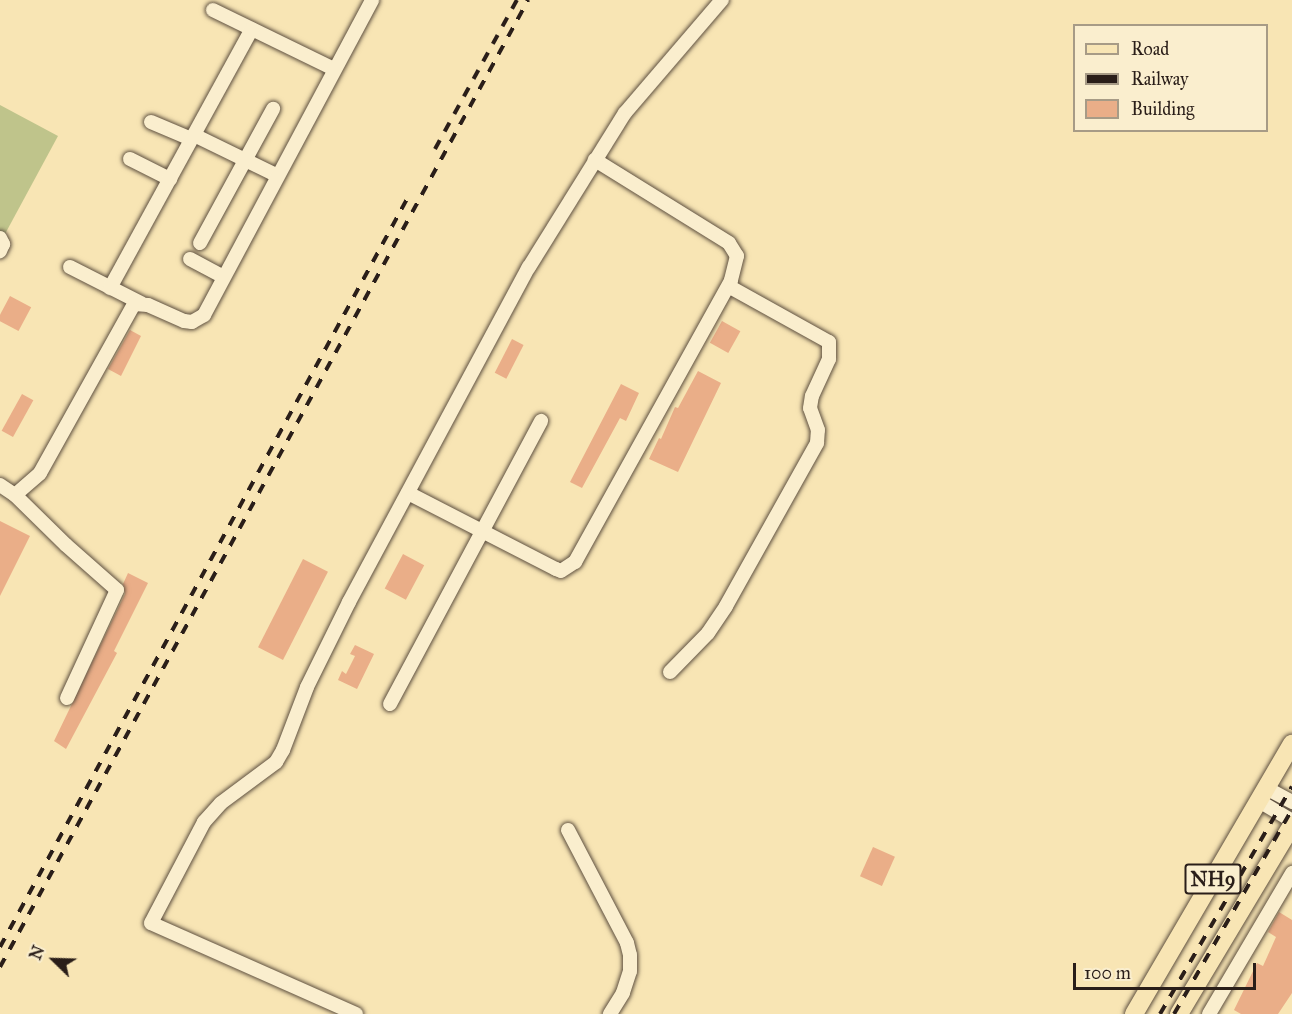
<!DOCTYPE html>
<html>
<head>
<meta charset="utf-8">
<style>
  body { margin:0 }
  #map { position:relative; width:1292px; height:1014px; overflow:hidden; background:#f8e5b4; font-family:"IM FELL Great Primer",serif }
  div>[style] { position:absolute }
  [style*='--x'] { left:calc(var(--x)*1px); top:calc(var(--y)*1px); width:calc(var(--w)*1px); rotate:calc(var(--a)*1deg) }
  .green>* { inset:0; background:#bfc48b }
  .building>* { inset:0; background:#eaae88; transform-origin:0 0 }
  .roads { filter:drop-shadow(0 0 2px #5e5040) drop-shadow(0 0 2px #5e5040) }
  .minor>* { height:14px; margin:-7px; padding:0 7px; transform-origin:7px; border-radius:7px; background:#faeece }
  .major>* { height:18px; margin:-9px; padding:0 9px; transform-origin:9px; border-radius:9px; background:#f8e5b4 }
  .rail>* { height:4px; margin-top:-2px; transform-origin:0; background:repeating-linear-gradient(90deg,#2a1e19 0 10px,transparent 0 20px) }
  span { translate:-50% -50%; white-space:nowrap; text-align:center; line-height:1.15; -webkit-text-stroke:6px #faeece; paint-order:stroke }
  .shield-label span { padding:2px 4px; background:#faeece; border:2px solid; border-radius:4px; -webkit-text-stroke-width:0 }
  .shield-label { font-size:20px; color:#2a1e19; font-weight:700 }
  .legend { position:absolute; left:1073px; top:24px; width:195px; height:108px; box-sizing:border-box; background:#faeece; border:2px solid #a79b86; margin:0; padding:8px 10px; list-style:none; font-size:18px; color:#2a1e19 }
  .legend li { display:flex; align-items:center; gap:12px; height:30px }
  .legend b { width:30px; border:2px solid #a79b86 }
  .north { position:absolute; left:24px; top:930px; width:60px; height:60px; -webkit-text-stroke:4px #faeece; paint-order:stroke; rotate:293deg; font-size:16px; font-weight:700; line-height:24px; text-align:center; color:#2a1e19 }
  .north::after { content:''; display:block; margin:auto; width:21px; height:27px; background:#2a1e19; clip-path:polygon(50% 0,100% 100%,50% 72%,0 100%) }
  .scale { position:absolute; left:1073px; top:963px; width:183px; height:27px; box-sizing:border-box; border:3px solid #2a1e19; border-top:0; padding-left:8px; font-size:18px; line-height:21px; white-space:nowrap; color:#2a1e19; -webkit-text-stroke:4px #faeece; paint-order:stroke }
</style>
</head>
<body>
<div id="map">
  <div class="green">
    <div style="clip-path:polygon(0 105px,58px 136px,5px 234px,0 231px)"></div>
  </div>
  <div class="building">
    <div style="left:10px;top:296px;width:24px;height:27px;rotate:28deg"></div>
    <div style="left:722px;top:321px;width:21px;height:25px;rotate:29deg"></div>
    <div style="clip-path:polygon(130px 330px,141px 336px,121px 376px,108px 369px)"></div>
    <div style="left:512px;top:339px;width:13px;height:38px;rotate:27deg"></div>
    <div style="clip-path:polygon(698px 371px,721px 383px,678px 472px,649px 459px,659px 438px,661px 439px,675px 407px,678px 408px)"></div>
    <div style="clip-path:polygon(621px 384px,639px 393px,626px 421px,620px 418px,582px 488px,570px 482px)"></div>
    <div style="left:22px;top:394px;width:13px;height:42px;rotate:29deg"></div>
    <div style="clip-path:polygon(0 521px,30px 536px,0 596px)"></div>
    <div style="left:403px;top:554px;width:24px;height:39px;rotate:28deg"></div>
    <div style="left:303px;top:559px;width:28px;height:99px;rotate:27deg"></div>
    <div style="clip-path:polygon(128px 573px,148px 583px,114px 651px,117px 653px,66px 749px,54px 741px,125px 594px,123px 584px)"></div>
    <div style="clip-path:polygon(355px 645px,374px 654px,357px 689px,338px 680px,342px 671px,346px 674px,355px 656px,350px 654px)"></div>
    <div style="left:873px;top:847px;width:24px;height:32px;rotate:24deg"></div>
    <div style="clip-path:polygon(1279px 912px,1292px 920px,1292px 993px,1278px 1014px,1241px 1014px,1234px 1010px,1257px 963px,1263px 966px,1276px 937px,1268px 932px)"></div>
  </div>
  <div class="roads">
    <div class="minor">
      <div style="--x:213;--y:10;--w:135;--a:26"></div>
      <div style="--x:151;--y:122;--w:43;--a:23"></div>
      <div style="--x:194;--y:135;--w:93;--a:26"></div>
      <div style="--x:130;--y:159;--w:45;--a:26.6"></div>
      <div style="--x:0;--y:238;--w:7;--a:63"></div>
      <div style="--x:3;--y:244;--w:8;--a:113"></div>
      <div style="--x:200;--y:243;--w:153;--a:-61.4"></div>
      <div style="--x:190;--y:259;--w:38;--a:28"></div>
      <div style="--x:70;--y:267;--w:80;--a:26.9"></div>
      <div style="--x:110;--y:288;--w:295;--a:-61.3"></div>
      <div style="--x:0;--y:485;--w:18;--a:34"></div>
      <div style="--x:15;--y:495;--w:71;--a:44.4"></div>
      <div style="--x:66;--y:545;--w:68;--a:41.4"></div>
      <div style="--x:117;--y:590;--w:119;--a:114.8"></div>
      <div style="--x:408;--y:493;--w:166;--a:27.2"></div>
      <div style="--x:556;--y:569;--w:5;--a:22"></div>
      <div style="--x:561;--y:571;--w:17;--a:-33"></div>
      <div style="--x:575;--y:562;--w:322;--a:-61"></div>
      <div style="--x:731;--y:280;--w:25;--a:-76"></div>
      <div style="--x:737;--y:256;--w:15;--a:-122"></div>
      <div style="--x:729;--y:243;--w:158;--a:-148.2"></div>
      <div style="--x:15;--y:495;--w:33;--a:-41"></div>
      <div style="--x:40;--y:473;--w:193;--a:-60.9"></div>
      <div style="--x:134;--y:304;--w:14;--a:4"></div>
      <div style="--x:148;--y:305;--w:39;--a:24"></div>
      <div style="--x:184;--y:321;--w:8;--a:7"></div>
      <div style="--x:192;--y:322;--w:14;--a:-30"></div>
      <div style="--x:204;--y:315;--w:357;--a:-61.9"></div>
      <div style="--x:670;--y:672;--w:54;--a:-45.7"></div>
      <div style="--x:708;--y:633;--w:32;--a:-56"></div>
      <div style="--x:726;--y:606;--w:187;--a:-60.8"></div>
      <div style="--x:817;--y:443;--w:13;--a:-86"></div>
      <div style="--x:818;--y:430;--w:23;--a:-110"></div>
      <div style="--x:810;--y:408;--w:12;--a:-81"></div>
      <div style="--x:812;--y:396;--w:41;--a:-65.3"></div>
      <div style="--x:829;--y:359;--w:17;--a:-90"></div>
      <div style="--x:829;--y:342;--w:115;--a:-151"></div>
      <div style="--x:390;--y:704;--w:321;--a:-61.9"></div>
      <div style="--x:1266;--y:788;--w:30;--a:28"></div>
      <div style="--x:1259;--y:801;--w:39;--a:31"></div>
      <div style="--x:568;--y:830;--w:127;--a:62.4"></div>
      <div style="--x:627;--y:943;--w:12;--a:76"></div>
      <div style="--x:630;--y:955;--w:16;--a:90"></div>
      <div style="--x:630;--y:971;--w:23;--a:108"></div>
      <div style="--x:623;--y:993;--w:25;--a:122"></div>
      <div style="--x:356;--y:1014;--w:224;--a:-156.1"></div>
      <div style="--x:151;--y:923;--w:114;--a:-62.3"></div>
      <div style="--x:204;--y:822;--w:25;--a:-48"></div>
      <div style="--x:221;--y:803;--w:69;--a:-36.7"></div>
      <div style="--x:276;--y:762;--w:14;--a:-60"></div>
      <div style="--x:283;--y:750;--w:67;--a:-69.1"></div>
      <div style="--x:307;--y:687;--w:95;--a:-63.7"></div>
      <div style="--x:349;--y:602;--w:380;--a:-61.8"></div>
      <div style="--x:529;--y:267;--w:181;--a:-58.1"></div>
      <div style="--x:625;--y:113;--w:149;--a:-49.4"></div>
      <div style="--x:1209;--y:1014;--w:164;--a:-59.5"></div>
    </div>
    <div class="major">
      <div style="--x:1134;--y:1014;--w:313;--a:-59.7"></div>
      <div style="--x:1179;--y:1014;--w:220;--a:-59.1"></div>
    </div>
  </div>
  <div class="rail">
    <div style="--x:435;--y:149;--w:170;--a:-61.2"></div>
    <div style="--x:0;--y:947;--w:852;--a:-61.45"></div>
    <div style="--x:0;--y:967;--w:1102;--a:-61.36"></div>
    <div style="--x:1160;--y:1014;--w:263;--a:-59.9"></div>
    <div style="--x:1174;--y:1014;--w:236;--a:-60"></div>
  </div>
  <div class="shield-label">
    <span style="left:1213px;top:879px">NH9</span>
  </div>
  <ul class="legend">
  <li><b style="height:8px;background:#f8e5b4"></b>Road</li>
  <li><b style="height:8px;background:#2a1e19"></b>Railway</li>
  <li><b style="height:16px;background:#eaae88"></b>Building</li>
  </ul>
  <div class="north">N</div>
  <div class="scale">100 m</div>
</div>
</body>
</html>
